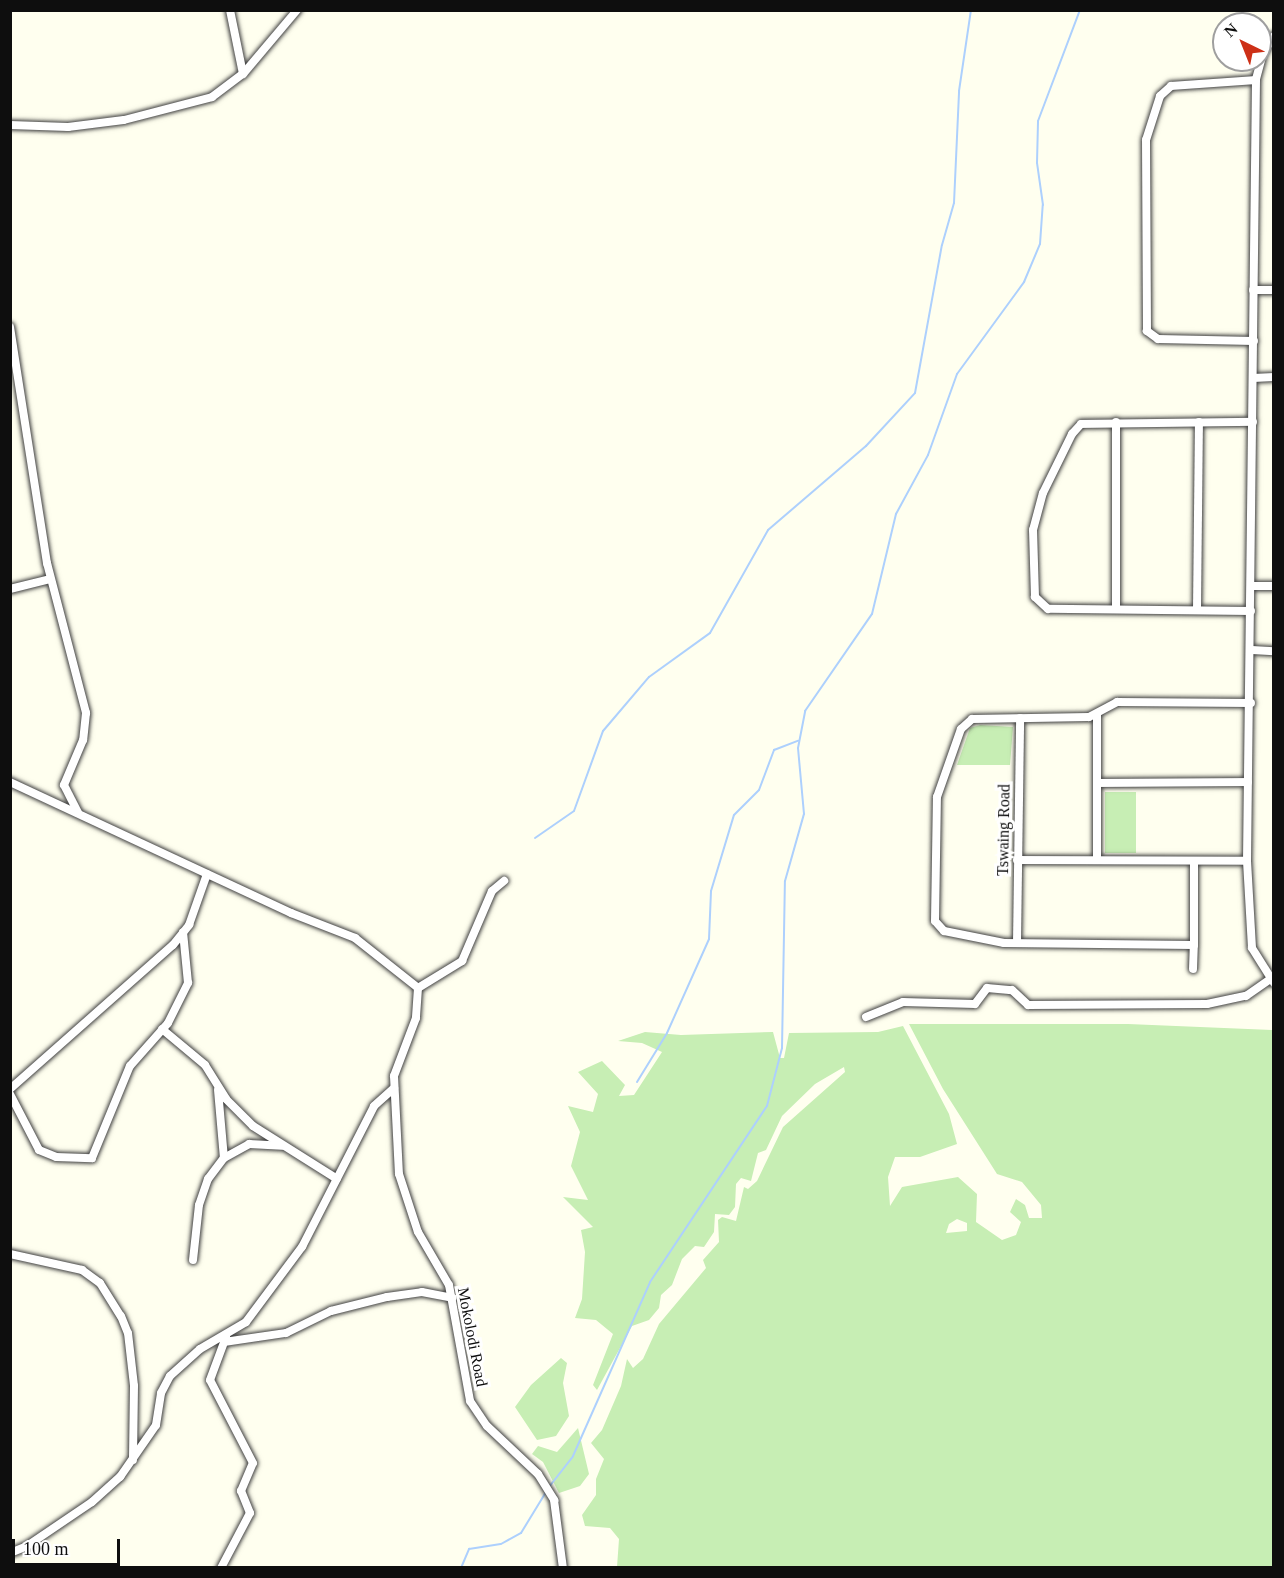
<!DOCTYPE html>
<html>
<head>
<meta charset="utf-8">
<style>
  body { margin:0 }
  #map { position:relative; width:1284px; height:1578px; overflow:hidden; background:#ffffef; font-family:Georgia,serif }
  div>[style] { position:absolute }
  [style*='--x'] { left:calc(var(--x)*1px); top:calc(var(--y)*1px); width:calc(var(--w)*1px); rotate:calc(var(--a)*1deg) }
  .green>* { inset:0; background:#c7eeb4; transform-origin:0 0 }
  .stream>* { height:2px; margin:-1px; padding:0 1px; transform-origin:1px; border-radius:1px; background:#add0fd }
  .roads { filter:drop-shadow(0 0 2px #414141) drop-shadow(0 0 2px #414141) }
  .minor>* { height:8px; margin:-4px; padding:0 4px; transform-origin:4px; border-radius:4px; background:#fff }
  span { translate:-50% -50%; white-space:nowrap; text-align:center; line-height:1.15; -webkit-text-stroke:6px #fff; paint-order:stroke }
  .street-label { font-size:16px; color:#0e0e0e }
  .frame { position:absolute; inset:0; border:12px solid #0e0e0e; pointer-events:none }
  .north { position:absolute; left:1212px; top:12px; width:60px; height:60px; box-sizing:border-box; background:#fff; border:2px solid #9f9f9f; border-radius:50%; rotate:317deg; font-size:16px; font-weight:700; line-height:24px; text-align:center; color:#0e0e0e }
  .north::after { content:''; display:block; margin:auto; width:21px; height:27px; background:#cd3017; clip-path:polygon(50% 0,100% 100%,50% 72%,0 100%) }
  .scale { position:absolute; left:12px; top:1539px; width:108px; height:27px; box-sizing:border-box; border:3px solid #0e0e0e; border-top:0; padding-left:8px; font-size:18px; line-height:21px; white-space:nowrap; color:#0e0e0e; -webkit-text-stroke:4px #fff; paint-order:stroke }
</style>
</head>
<body>
<div id="map">
  <div class="green">
    <div style="clip-path:polygon(980px 725px,1013px 727px,1010px 765px,957px 765px,970px 728px)"></div>
    <div style="left:1105px;top:792px;width:31px;height:61px"></div>
    <div style="clip-path:polygon(evenodd,909px 1024px,1128px 1024px,1273px 1030px,1273px 1567px,617px 1567px,619px 1539px,610px 1528px,585px 1526px,582px 1515px,596px 1495px,596px 1479px,604px 1459px,591px 1443px,602px 1430px,621px 1386px,627px 1359px,633px 1368px,643px 1359px,659px 1324px,706px 1268px,703px 1260px,719px 1242px,718px 1220px,722px 1217px,736px 1221px,744px 1187px,748px 1189px,757px 1181px,783px 1127px,845px 1072px,844px 1067px,815px 1084px,782px 1116px,766px 1150px,758px 1153px,751px 1181px,741px 1178px,736px 1184px,735px 1207px,729px 1215px,715px 1214px,714px 1232px,704px 1247px,695px 1246px,682px 1259px,672px 1285px,661px 1295px,659px 1308px,649px 1320px,632px 1326px,597px 1390px,593px 1385px,613px 1334px,596px 1320px,575px 1318px,582px 1299px,585px 1252px,581px 1230px,593px 1227px,563px 1197px,588px 1200px,571px 1166px,580px 1132px,568px 1106px,593px 1112px,598px 1094px,578px 1072px,602px 1061px,625px 1085px,619px 1096px,634px 1095px,662px 1052px,642px 1043px,618px 1041px,645px 1032px,681px 1035px,773px 1032px,780px 1058px,784px 1058px,789px 1033px,878px 1032px,903px 1026px,949px 1114px,957px 1144px,920px 1157px,895px 1157px,888px 1177px,890px 1206px,902px 1187px,958px 1177px,977px 1194px,976px 1222px,1002px 1240px,1016px 1235px,1021px 1222px,1010px 1212px,1016px 1199px,1025px 1205px,1029px 1218px,1042px 1218px,1041px 1205px,1022px 1182px,997px 1174px,943px 1089px,909px 1024px,957px 1219px,967px 1223px,967px 1231px,946px 1233px,949px 1224px,957px 1219px)"></div>
    <div style="clip-path:polygon(561px 1358px,567px 1363px,563px 1383px,569px 1416px,556px 1436px,537px 1440px,515px 1407px,531px 1385px)"></div>
    <div style="clip-path:polygon(578px 1428px,589px 1474px,580px 1486px,559px 1493px,543px 1462px,532px 1454px,538px 1446px,557px 1452px)"></div>
  </div>
  <div class="stream">
    <div style="--x:535;--y:838;--w:47;--a:-34.7"></div>
    <div style="--x:574;--y:811;--w:85;--a:-70.1"></div>
    <div style="--x:603;--y:731;--w:71;--a:-49.6"></div>
    <div style="--x:649;--y:677;--w:75;--a:-35.8"></div>
    <div style="--x:710;--y:633;--w:118;--a:-60.6"></div>
    <div style="--x:768;--y:530;--w:129;--a:-40.6"></div>
    <div style="--x:866;--y:446;--w:72;--a:-47.2"></div>
    <div style="--x:915;--y:393;--w:150;--a:-79.7"></div>
    <div style="--x:942;--y:245;--w:44;--a:-74.1"></div>
    <div style="--x:954;--y:203;--w:112;--a:-87.4"></div>
    <div style="--x:959;--y:91;--w:82;--a:-81.6"></div>
    <div style="--x:637;--y:1082;--w:57;--a:-58.5"></div>
    <div style="--x:667;--y:1033;--w:103;--a:-65.9"></div>
    <div style="--x:709;--y:939;--w:48;--a:-87.6"></div>
    <div style="--x:711;--y:891;--w:79;--a:-73.2"></div>
    <div style="--x:734;--y:815;--w:35;--a:-45"></div>
    <div style="--x:759;--y:790;--w:43;--a:-69.4"></div>
    <div style="--x:774;--y:750;--w:26;--a:-21"></div>
    <div style="--x:549;--y:1487;--w:39;--a:-52"></div>
    <div style="--x:573;--y:1456;--w:190;--a:-66.1"></div>
    <div style="--x:650;--y:1282;--w:211;--a:-56.4"></div>
    <div style="--x:767;--y:1106;--w:60;--a:-75.5"></div>
    <div style="--x:782;--y:1048;--w:167;--a:-89"></div>
    <div style="--x:785;--y:881;--w:70;--a:-74.2"></div>
    <div style="--x:804;--y:814;--w:66;--a:-95.2"></div>
    <div style="--x:798;--y:748;--w:38;--a:-79"></div>
    <div style="--x:805;--y:711;--w:118;--a:-55.4"></div>
    <div style="--x:872;--y:614;--w:103;--a:-76.5"></div>
    <div style="--x:896;--y:514;--w:67;--a:-61.5"></div>
    <div style="--x:928;--y:455;--w:86;--a:-70.3"></div>
    <div style="--x:957;--y:374;--w:114;--a:-53.9"></div>
    <div style="--x:1024;--y:282;--w:41;--a:-67.2"></div>
    <div style="--x:1040;--y:244;--w:39;--a:-86"></div>
    <div style="--x:1043;--y:205;--w:42;--a:-98.1"></div>
    <div style="--x:1037;--y:163;--w:42;--a:-88.6"></div>
    <div style="--x:1038;--y:121;--w:119;--a:-69.3"></div>
    <div style="--x:461;--y:1568;--w:21;--a:-67"></div>
    <div style="--x:469;--y:1549;--w:32;--a:-9"></div>
    <div style="--x:501;--y:1544;--w:23;--a:-29"></div>
    <div style="--x:521;--y:1533;--w:48;--a:-58.6"></div>
  </div>
  <div class="roads">
    <div class="minor">
      <div style="--x:230;--y:10;--w:65;--a:78.5"></div>
      <div style="--x:1274;--y:36;--w:20;--a:123"></div>
      <div style="--x:1263;--y:53;--w:28;--a:105"></div>
      <div style="--x:1256;--y:80;--w:781;--a:90.66"></div>
      <div style="--x:1247;--y:861;--w:87;--a:86.7"></div>
      <div style="--x:1252;--y:948;--w:41;--a:57.8"></div>
      <div style="--x:10;--y:125;--w:58;--a:2"></div>
      <div style="--x:68;--y:127;--w:56;--a:-7.1"></div>
      <div style="--x:124;--y:120;--w:91;--a:-14.6"></div>
      <div style="--x:212;--y:97;--w:39;--a:-37"></div>
      <div style="--x:243;--y:74;--w:84;--a:-49.8"></div>
      <div style="--x:1253;--y:290;--w:21;--a:0"></div>
      <div style="--x:10;--y:327;--w:239;--a:81.1"></div>
      <div style="--x:47;--y:563;--w:155;--a:75.4"></div>
      <div style="--x:86;--y:713;--w:27;--a:96"></div>
      <div style="--x:83;--y:740;--w:49;--a:112.9"></div>
      <div style="--x:64;--y:785;--w:31;--a:63"></div>
      <div style="--x:1254;--y:341;--w:96;--a:-178.8"></div>
      <div style="--x:1158;--y:339;--w:14;--a:-144"></div>
      <div style="--x:1147;--y:331;--w:191;--a:-90.3"></div>
      <div style="--x:1146;--y:140;--w:46;--a:-72.3"></div>
      <div style="--x:1160;--y:96;--w:15;--a:-42"></div>
      <div style="--x:1171;--y:86;--w:85;--a:-4"></div>
      <div style="--x:1253;--y:378;--w:21;--a:-3"></div>
      <div style="--x:1252;--y:586;--w:22;--a:0"></div>
      <div style="--x:10;--y:589;--w:41;--a:-14"></div>
      <div style="--x:1116;--y:608;--w:186;--a:-90"></div>
      <div style="--x:1197;--y:609;--w:187;--a:-89.4"></div>
      <div style="--x:1251;--y:611;--w:203;--a:-179.4"></div>
      <div style="--x:1048;--y:609;--w:18;--a:-137"></div>
      <div style="--x:1035;--y:597;--w:67;--a:-91.7"></div>
      <div style="--x:1033;--y:530;--w:38;--a:-75"></div>
      <div style="--x:1043;--y:493;--w:66;--a:-63.8"></div>
      <div style="--x:1072;--y:434;--w:13;--a:-48"></div>
      <div style="--x:1081;--y:424;--w:172;--a:-0.7"></div>
      <div style="--x:1252;--y:650;--w:22;--a:3"></div>
      <div style="--x:1097;--y:715;--w:145;--a:90"></div>
      <div style="--x:10;--y:782;--w:310;--a:25"></div>
      <div style="--x:291;--y:913;--w:69;--a:21.3"></div>
      <div style="--x:355;--y:938;--w:80;--a:38.4"></div>
      <div style="--x:1099;--y:783;--w:149;--a:-0.4"></div>
      <div style="--x:1017;--y:860;--w:230;--a:0.2"></div>
      <div style="--x:1194;--y:861;--w:84;--a:90"></div>
      <div style="--x:1194;--y:945;--w:190;--a:-179.4"></div>
      <div style="--x:1004;--y:943;--w:61;--a:-168.7"></div>
      <div style="--x:944;--y:931;--w:13;--a:-132"></div>
      <div style="--x:935;--y:921;--w:124;--a:-89.1"></div>
      <div style="--x:937;--y:797;--w:72;--a:-70.6"></div>
      <div style="--x:961;--y:729;--w:15;--a:-42"></div>
      <div style="--x:972;--y:719;--w:117;--a:-1"></div>
      <div style="--x:1089;--y:717;--w:32;--a:-28"></div>
      <div style="--x:1117;--y:702;--w:134;--a:0.4"></div>
      <div style="--x:1017;--y:943;--w:225;--a:-89.2"></div>
      <div style="--x:1193;--y:969;--w:24;--a:-88"></div>
      <div style="--x:418;--y:988;--w:30;--a:94"></div>
      <div style="--x:416;--y:1018;--w:62;--a:110.8"></div>
      <div style="--x:394;--y:1076;--w:98;--a:87.1"></div>
      <div style="--x:399;--y:1174;--w:61;--a:71.9"></div>
      <div style="--x:418;--y:1232;--w:61;--a:59.7"></div>
      <div style="--x:449;--y:1285;--w:118;--a:79.7"></div>
      <div style="--x:470;--y:1401;--w:30;--a:56"></div>
      <div style="--x:487;--y:1426;--w:70;--a:43.3"></div>
      <div style="--x:538;--y:1474;--w:31;--a:58"></div>
      <div style="--x:554;--y:1500;--w:69;--a:82.5"></div>
      <div style="--x:418;--y:988;--w:52;--a:-31.5"></div>
      <div style="--x:462;--y:961;--w:76;--a:-66.8"></div>
      <div style="--x:492;--y:891;--w:16;--a:-40"></div>
      <div style="--x:866;--y:1017;--w:40;--a:-22"></div>
      <div style="--x:903;--y:1002;--w:72;--a:1.6"></div>
      <div style="--x:975;--y:1004;--w:20;--a:-53"></div>
      <div style="--x:987;--y:988;--w:25;--a:5"></div>
      <div style="--x:1012;--y:990;--w:22;--a:43"></div>
      <div style="--x:1028;--y:1005;--w:179;--a:-0.3"></div>
      <div style="--x:1207;--y:1004;--w:40;--a:-12"></div>
      <div style="--x:1246;--y:996;--w:28;--a:-35"></div>
      <div style="--x:162;--y:1029;--w:56;--a:39.9"></div>
      <div style="--x:205;--y:1065;--w:40;--a:58"></div>
      <div style="--x:226;--y:1099;--w:38;--a:45"></div>
      <div style="--x:253;--y:1126;--w:99;--a:32.2"></div>
      <div style="--x:10;--y:1089;--w:217;--a:-41.5"></div>
      <div style="--x:173;--y:945;--w:26;--a:-51"></div>
      <div style="--x:189;--y:925;--w:54;--a:-70.6"></div>
      <div style="--x:218;--y:1090;--w:68;--a:85"></div>
      <div style="--x:10;--y:1094;--w:63;--a:62.6"></div>
      <div style="--x:39;--y:1150;--w:18;--a:22"></div>
      <div style="--x:56;--y:1157;--w:36;--a:2"></div>
      <div style="--x:92;--y:1158;--w:100;--a:-67.6"></div>
      <div style="--x:130;--y:1066;--w:57;--a:-48.5"></div>
      <div style="--x:168;--y:1023;--w:45;--a:-63.4"></div>
      <div style="--x:188;--y:983;--w:51;--a:-95.6"></div>
      <div style="--x:10;--y:1254;--w:74;--a:12.5"></div>
      <div style="--x:82;--y:1270;--w:22;--a:36"></div>
      <div style="--x:100;--y:1283;--w:39;--a:58"></div>
      <div style="--x:121;--y:1316;--w:18;--a:68"></div>
      <div style="--x:128;--y:1333;--w:53;--a:83.5"></div>
      <div style="--x:134;--y:1386;--w:74;--a:90.8"></div>
      <div style="--x:193;--y:1260;--w:55;--a:-83.8"></div>
      <div style="--x:199;--y:1205;--w:28;--a:-71"></div>
      <div style="--x:208;--y:1179;--w:26;--a:-53"></div>
      <div style="--x:224;--y:1158;--w:29;--a:-29"></div>
      <div style="--x:249;--y:1144;--w:33;--a:3"></div>
      <div style="--x:224;--y:1342;--w:63;--a:-8.3"></div>
      <div style="--x:286;--y:1333;--w:50;--a:-26.1"></div>
      <div style="--x:331;--y:1311;--w:58;--a:-14"></div>
      <div style="--x:387;--y:1297;--w:35;--a:-8"></div>
      <div style="--x:422;--y:1292;--w:31;--a:11"></div>
      <div style="--x:10;--y:1553;--w:18;--a:-22"></div>
      <div style="--x:27;--y:1546;--w:78;--a:-34.1"></div>
      <div style="--x:92;--y:1502;--w:38;--a:-42"></div>
      <div style="--x:120;--y:1477;--w:63;--a:-55.3"></div>
      <div style="--x:156;--y:1425;--w:32;--a:-81"></div>
      <div style="--x:161;--y:1393;--w:19;--a:-62"></div>
      <div style="--x:170;--y:1376;--w:40;--a:-42"></div>
      <div style="--x:200;--y:1349;--w:53;--a:-30.4"></div>
      <div style="--x:246;--y:1322;--w:94;--a:-53.3"></div>
      <div style="--x:302;--y:1247;--w:158;--a:-62.9"></div>
      <div style="--x:374;--y:1106;--w:27;--a:-42"></div>
      <div style="--x:221;--y:1568;--w:62;--a:-62.2"></div>
      <div style="--x:250;--y:1513;--w:24;--a:-112"></div>
      <div style="--x:241;--y:1491;--w:30;--a:-67"></div>
      <div style="--x:253;--y:1463;--w:93;--a:-117.4"></div>
      <div style="--x:210;--y:1380;--w:46;--a:-69.6"></div>
    </div>
  </div>
  <div class="street-label">
    <span style="left:1004px;top:830px;rotate:-89deg">Tswaing Road</span>
    <span style="left:472px;top:1337px;rotate:79deg">Mokolodi Road</span>
  </div>
  <div class="frame"></div>
  <div class="north">N</div>
  <div class="scale">100 m</div>
</div>
</body>
</html>
